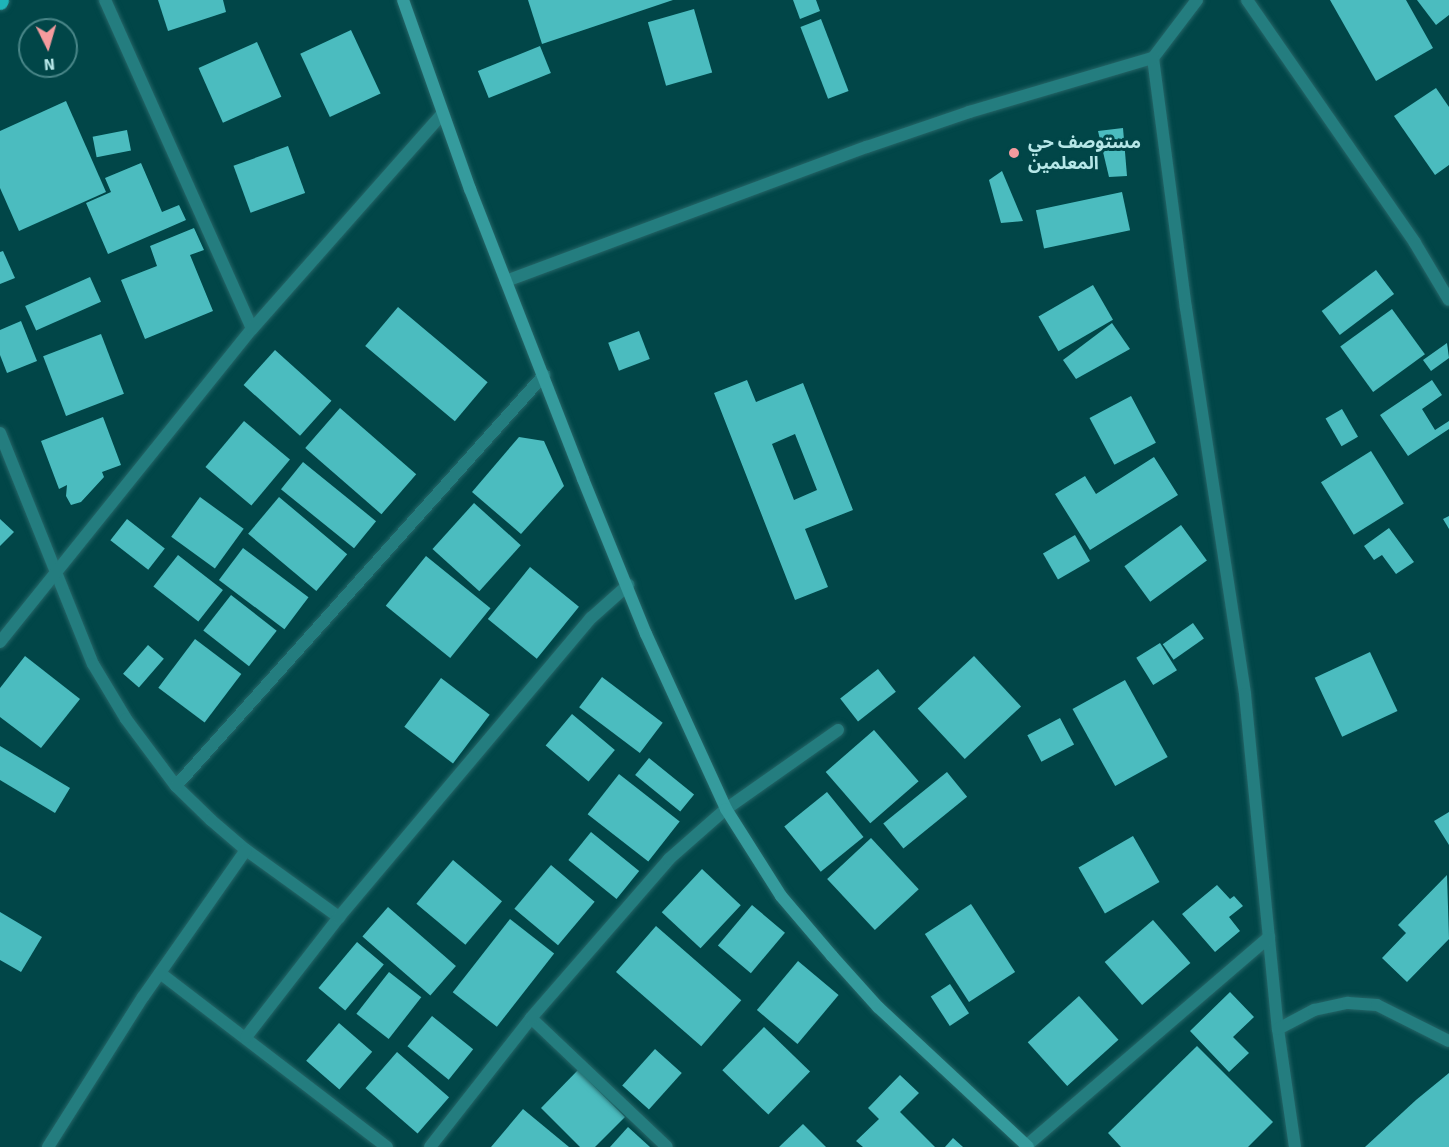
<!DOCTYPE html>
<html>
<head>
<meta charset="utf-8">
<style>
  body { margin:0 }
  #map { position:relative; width:1449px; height:1147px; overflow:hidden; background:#014648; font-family:Signika,"Noto Sans Arabic",sans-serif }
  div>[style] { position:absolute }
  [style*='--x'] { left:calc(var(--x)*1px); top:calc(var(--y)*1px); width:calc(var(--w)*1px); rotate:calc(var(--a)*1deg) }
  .building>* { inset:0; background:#4bbcbf; transform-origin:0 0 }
  .roads { filter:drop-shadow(0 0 2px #256668) drop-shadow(0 0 2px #256668) }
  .street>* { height:12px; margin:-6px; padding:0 6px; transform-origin:6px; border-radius:6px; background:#247d7f }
  .secondary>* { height:12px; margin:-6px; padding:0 6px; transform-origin:6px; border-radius:6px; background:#359b9d }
  .primary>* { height:15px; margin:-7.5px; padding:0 7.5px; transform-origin:7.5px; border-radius:7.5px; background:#1eb4b8 }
  .dots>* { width:16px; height:16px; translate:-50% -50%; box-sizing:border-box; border:3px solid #014648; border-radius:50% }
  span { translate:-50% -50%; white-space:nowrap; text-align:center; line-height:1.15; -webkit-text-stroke:6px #014648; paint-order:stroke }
  .poi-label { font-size:18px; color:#b6e7e8; font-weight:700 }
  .left { translate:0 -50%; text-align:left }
  .north { position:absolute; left:18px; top:18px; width:60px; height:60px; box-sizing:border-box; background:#014648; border:2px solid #498688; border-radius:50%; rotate:175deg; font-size:16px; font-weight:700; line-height:24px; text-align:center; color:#b6e7e8 }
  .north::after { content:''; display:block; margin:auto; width:21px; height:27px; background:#f59b9e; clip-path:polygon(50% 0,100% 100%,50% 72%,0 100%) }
</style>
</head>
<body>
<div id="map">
  <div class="building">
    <div style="clip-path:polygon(158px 0,223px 0,226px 12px,168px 31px)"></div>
    <div style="clip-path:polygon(528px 0,673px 0,542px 44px)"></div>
    <div style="clip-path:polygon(793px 0,816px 0,820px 11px,800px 19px)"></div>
    <div style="clip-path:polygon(1330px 0,1406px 0,1433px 48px,1376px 81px)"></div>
    <div style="clip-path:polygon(1417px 0,1449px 0,1449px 15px,1436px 25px)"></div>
    <div style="left:694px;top:9px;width:66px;height:48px;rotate:74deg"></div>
    <div style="left:821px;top:19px;width:77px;height:22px;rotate:69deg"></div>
    <div style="left:351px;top:30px;width:70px;height:56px;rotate:65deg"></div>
    <div style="left:257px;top:42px;width:60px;height:64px;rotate:66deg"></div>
    <div style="left:540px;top:46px;width:29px;height:67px;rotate:68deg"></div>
    <div style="clip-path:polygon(1436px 88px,1449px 107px,1449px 165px,1435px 175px,1394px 116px)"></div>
    <div style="clip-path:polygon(66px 101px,106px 192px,19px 231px,0 188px,0 131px)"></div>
    <div style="clip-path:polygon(1123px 128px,1127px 176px,1109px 177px,1098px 131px)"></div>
    <div style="left:127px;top:130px;width:21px;height:35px;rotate:79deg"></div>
    <div style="left:288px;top:146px;width:50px;height:58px;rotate:70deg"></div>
    <div style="clip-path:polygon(141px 163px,162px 212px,179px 205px,186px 220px,108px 254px,86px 203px,111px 192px,105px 178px)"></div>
    <div style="clip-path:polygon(1002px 171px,1023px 221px,1001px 223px,989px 180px)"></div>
    <div style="left:1122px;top:192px;width:39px;height:88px;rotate:78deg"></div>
    <div style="clip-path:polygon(194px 228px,204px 250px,190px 255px,213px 311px,145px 339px,121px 280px,157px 266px,150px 246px)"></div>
    <div style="clip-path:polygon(3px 251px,15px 278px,0 284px,0 252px)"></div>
    <div style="left:1376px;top:270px;width:30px;height:68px;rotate:53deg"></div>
    <div style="left:90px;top:277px;width:27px;height:71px;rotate:66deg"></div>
    <div style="left:1093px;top:285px;width:40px;height:63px;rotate:60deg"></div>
    <div style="left:398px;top:307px;width:117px;height:51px;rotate:40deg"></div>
    <div style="left:1392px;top:309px;width:56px;height:64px;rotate:54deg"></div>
    <div style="clip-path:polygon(21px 321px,37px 361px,7px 373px,0 355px,0 330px)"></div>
    <div style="clip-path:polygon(1112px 323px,1130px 349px,1076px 379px,1063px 360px)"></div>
    <div style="left:639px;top:331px;width:30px;height:33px;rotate:69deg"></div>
    <div style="left:101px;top:334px;width:64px;height:62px;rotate:69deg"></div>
    <div style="clip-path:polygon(1447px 343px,1449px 358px,1431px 371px,1423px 360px)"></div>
    <div style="left:275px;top:350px;width:76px;height:47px;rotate:42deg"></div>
    <div style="clip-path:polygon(evenodd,747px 380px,756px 402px,803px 383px,853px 510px,805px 529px,828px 587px,795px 600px,714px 393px,747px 380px,795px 434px,817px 490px,794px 500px,772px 444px,795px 434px)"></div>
    <div style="clip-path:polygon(1432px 380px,1442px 395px,1422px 409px,1435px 430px,1449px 421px,1449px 429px,1408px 456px,1380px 415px)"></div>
    <div style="left:1131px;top:396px;width:53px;height:47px;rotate:62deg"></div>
    <div style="left:340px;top:408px;width:101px;height:53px;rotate:41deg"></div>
    <div style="left:1342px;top:409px;width:32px;height:19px;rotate:60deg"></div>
    <div style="clip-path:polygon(103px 417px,121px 465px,102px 472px,104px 477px,81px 502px,71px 505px,66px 496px,67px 485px,59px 489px,41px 441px)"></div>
    <div style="left:244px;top:421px;width:60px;height:60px;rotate:40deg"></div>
    <div style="clip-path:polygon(519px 437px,544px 441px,564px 486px,521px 534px,472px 492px)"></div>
    <div style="left:1371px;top:451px;width:62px;height:59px;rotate:58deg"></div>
    <div style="clip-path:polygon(1154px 457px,1178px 495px,1090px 550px,1055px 494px,1085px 476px,1096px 494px)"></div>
    <div style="left:303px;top:462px;width:94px;height:35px;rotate:39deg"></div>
    <div style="left:200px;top:497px;width:54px;height:49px;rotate:36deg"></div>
    <div style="left:279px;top:497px;width:89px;height:48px;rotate:40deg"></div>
    <div style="left:474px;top:503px;width:63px;height:62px;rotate:42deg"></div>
    <div style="clip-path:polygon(1449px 516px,1449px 529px,1443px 519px)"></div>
    <div style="clip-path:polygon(0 519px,14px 532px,0 546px)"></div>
    <div style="left:127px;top:519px;width:48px;height:27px;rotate:38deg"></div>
    <div style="left:1181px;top:525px;width:44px;height:70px;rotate:54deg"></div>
    <div style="clip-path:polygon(1389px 528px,1414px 562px,1396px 574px,1382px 555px,1374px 560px,1364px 546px)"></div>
    <div style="left:1075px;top:535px;width:30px;height:37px;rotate:60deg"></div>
    <div style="left:243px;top:548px;width:82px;height:40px;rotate:37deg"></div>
    <div style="left:178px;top:555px;width:57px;height:40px;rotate:38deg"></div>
    <div style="left:426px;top:556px;width:83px;height:64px;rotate:39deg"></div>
    <div style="left:530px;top:567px;width:63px;height:67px;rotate:39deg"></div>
    <div style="left:231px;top:595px;width:58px;height:45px;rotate:38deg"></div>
    <div style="left:1193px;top:623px;width:19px;height:37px;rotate:55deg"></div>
    <div style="left:195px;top:639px;width:58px;height:61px;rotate:37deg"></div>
    <div style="left:1160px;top:643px;width:32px;height:28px;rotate:58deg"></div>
    <div style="left:148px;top:645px;width:21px;height:38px;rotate:41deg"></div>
    <div style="left:1370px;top:652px;width:65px;height:61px;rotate:65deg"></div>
    <div style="clip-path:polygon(25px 656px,80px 699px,41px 748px,0 717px,0 688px)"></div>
    <div style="left:974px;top:656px;width:69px;height:77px;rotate:47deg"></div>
    <div style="left:878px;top:669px;width:29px;height:48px;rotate:52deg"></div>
    <div style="left:602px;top:677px;width:76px;height:38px;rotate:37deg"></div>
    <div style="left:441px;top:678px;width:61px;height:61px;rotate:37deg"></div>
    <div style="left:1125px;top:680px;width:88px;height:60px;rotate:61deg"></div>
    <div style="left:572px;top:714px;width:56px;height:41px;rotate:40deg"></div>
    <div style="left:1060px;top:718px;width:30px;height:37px;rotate:62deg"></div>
    <div style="left:874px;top:730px;width:68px;height:64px;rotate:49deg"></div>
    <div style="clip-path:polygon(0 746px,70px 788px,55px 813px,0 780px)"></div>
    <div style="left:649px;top:758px;width:58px;height:22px;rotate:39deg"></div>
    <div style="left:947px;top:772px;width:32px;height:82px;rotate:51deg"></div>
    <div style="left:619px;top:774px;width:77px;height:51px;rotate:38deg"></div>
    <div style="left:827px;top:792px;width:58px;height:55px;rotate:51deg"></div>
    <div style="clip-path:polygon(1449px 812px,1449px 845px,1434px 821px)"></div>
    <div style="left:591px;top:832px;width:62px;height:36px;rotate:39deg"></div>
    <div style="left:1133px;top:836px;width:53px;height:63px;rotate:60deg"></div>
    <div style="left:871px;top:838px;width:70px;height:60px;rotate:47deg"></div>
    <div style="left:453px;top:860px;width:64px;height:57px;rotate:40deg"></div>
    <div style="left:551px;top:865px;width:57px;height:57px;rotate:40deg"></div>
    <div style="left:702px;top:869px;width:53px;height:59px;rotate:43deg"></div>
    <div style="clip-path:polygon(1447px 875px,1449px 939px,1407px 982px,1382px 958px,1406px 933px,1398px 925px)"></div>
    <div style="clip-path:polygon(1217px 885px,1230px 899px,1234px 896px,1243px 906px,1229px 917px,1240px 931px,1215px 952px,1182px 914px)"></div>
    <div style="left:971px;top:904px;width:81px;height:55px;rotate:57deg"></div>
    <div style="left:752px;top:905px;width:43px;height:53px;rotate:40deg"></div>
    <div style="left:388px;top:907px;width:90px;height:39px;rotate:41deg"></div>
    <div style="clip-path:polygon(0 912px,42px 937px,21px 972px,0 960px)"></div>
    <div style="left:510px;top:919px;width:56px;height:93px;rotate:38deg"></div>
    <div style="left:1153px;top:920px;width:57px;height:64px;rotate:49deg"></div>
    <div style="left:656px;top:926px;width:113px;height:61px;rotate:41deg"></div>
    <div style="left:357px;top:942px;width:35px;height:60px;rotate:40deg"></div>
    <div style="left:798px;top:961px;width:53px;height:64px;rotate:40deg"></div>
    <div style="left:389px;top:972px;width:41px;height:53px;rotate:38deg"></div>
    <div style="left:950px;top:984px;width:35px;height:23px;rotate:57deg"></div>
    <div style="clip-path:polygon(1230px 992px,1254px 1017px,1233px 1037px,1249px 1053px,1229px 1072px,1190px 1031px)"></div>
    <div style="left:1079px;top:996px;width:59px;height:69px;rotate:48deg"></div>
    <div style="left:432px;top:1016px;width:53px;height:39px;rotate:39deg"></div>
    <div style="left:339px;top:1023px;width:44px;height:50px;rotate:41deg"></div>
    <div style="left:764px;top:1027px;width:64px;height:60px;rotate:44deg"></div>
    <div style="clip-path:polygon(1197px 1046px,1273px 1122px,1248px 1147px,1121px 1147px,1108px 1133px)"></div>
    <div style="left:655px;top:1049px;width:36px;height:49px;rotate:42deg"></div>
    <div style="left:397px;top:1052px;width:69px;height:48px;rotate:41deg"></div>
    <div style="clip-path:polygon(578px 1070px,625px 1117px,595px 1147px,580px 1147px,541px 1108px)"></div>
    <div style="clip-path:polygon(1449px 1073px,1449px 1147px,1365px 1147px,1416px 1100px)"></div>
    <div style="clip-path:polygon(900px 1075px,919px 1093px,900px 1112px,935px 1147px,863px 1147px,856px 1141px,879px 1119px,868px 1108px)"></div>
    <div style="clip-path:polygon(523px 1109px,569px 1147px,491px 1147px)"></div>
    <div style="clip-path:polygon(803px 1124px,826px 1147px,779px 1147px)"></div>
    <div style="clip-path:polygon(628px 1127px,650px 1147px,610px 1147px)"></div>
    <div style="clip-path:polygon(953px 1138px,963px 1147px,945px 1147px)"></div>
  </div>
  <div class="roads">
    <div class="street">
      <div style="--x:105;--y:0;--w:360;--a:65.9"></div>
      <div style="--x:1197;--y:0;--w:73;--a:127.2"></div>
      <div style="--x:1153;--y:58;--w:252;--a:82.5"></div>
      <div style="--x:1186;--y:308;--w:390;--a:81.3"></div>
      <div style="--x:1245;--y:694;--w:337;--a:84.4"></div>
      <div style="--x:1278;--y:1029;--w:119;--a:81.8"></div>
      <div style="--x:1247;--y:0;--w:295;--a:55.3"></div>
      <div style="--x:1415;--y:243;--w:66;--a:59.2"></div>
      <div style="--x:506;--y:281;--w:385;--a:-20.4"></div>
      <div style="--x:867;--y:147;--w:108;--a:-18.9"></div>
      <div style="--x:969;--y:112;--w:192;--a:-16.4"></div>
      <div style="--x:0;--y:433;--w:249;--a:68.1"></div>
      <div style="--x:93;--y:664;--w:64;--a:59"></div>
      <div style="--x:126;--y:719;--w:84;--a:53.3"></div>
      <div style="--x:176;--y:786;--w:49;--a:44.2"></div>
      <div style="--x:211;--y:820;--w:46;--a:40.6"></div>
      <div style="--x:246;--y:850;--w:115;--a:35.8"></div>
      <div style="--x:0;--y:642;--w:402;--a:-51.2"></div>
      <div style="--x:252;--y:329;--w:287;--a:-48.5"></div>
      <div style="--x:176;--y:786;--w:552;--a:-48.16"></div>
      <div style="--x:160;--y:973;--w:286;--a:37.5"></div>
      <div style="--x:531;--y:1018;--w:187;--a:43.5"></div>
      <div style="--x:1278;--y:1029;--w:41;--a:-27.8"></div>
      <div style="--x:1314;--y:1010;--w:35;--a:-12"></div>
      <div style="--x:1348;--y:1003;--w:29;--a:4"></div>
      <div style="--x:1377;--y:1005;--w:80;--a:26.6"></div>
      <div style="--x:246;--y:1037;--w:152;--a:-52.2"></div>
      <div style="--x:339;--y:917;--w:391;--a:-49.9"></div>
      <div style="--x:591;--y:618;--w:50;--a:-41.7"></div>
      <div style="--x:48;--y:1147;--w:178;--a:-57.7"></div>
      <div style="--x:143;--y:997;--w:179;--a:-55"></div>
      <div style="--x:430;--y:1147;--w:164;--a:-51.9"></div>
      <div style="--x:531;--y:1018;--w:211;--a:-49"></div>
      <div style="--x:669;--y:859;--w:76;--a:-41.3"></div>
      <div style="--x:726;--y:809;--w:137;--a:-35.2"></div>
      <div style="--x:1025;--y:1147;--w:322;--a:-40.7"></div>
    </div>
    <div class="secondary">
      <div style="--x:403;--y:0;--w:201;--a:70.5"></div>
      <div style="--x:470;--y:189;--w:311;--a:68.7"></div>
      <div style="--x:583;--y:479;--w:167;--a:67.9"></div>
      <div style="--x:646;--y:634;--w:192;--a:65.4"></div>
      <div style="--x:726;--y:809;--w:103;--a:57.7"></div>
      <div style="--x:781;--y:896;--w:79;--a:49.6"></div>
      <div style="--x:832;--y:956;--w:69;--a:48"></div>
      <div style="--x:878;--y:1007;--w:205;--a:43"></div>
    </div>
    <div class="primary">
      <div style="--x:0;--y:2;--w:2;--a:-63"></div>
    </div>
  </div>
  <div class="dots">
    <div style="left:1014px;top:153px;background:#f59b9e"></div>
  </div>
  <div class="poi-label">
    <span class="left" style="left:1028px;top:153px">مستوصف حي<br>المعلمين</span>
  </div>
  <div class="north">N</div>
</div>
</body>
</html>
